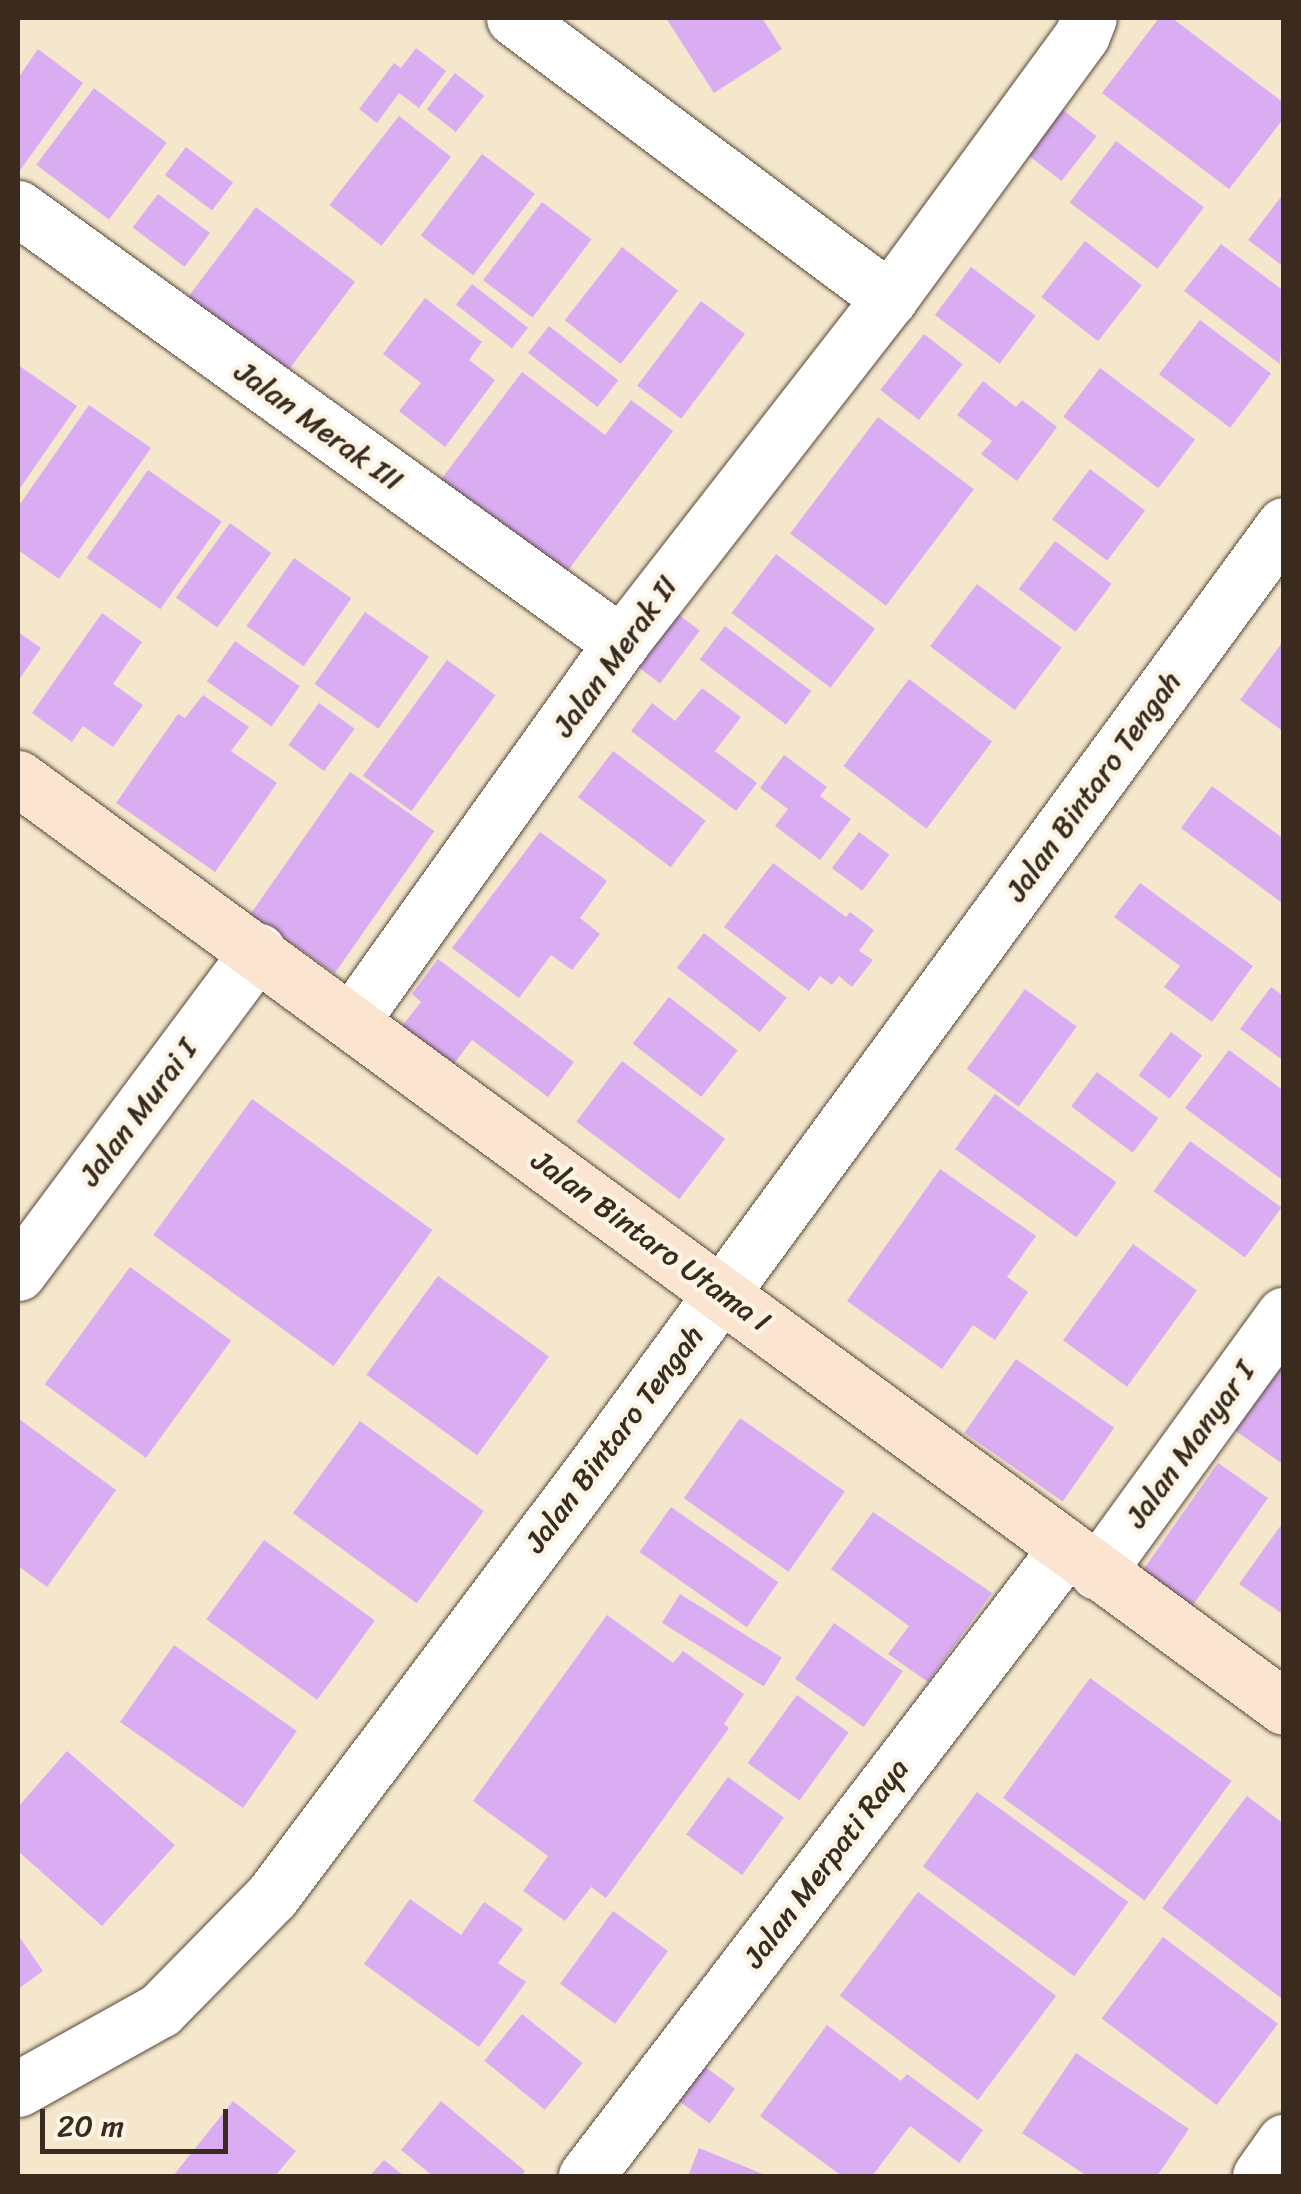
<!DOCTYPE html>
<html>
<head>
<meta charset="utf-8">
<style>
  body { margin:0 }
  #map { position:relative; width:1301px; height:2194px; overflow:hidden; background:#f4e7cc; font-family:Sriracha,sans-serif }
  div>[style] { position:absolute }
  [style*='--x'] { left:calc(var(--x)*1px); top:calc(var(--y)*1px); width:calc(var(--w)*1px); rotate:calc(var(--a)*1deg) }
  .building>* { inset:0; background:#daadf2; transform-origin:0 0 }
  .roads { filter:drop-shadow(0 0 2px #574638) drop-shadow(0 0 2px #574638) }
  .minor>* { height:55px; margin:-27.5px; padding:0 27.5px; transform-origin:27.5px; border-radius:27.5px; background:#fff }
  .secondary>* { height:55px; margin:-27.5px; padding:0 27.5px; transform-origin:27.5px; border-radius:27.5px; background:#fce5d0 }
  span { translate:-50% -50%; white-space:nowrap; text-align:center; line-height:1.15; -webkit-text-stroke:9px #fcf5e5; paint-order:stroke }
  .street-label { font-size:30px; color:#3b2a1e }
  .frame { position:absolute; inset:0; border:20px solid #3b2a1e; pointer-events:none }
  .scale { position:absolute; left:40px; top:2109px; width:188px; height:45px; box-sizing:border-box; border:5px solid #3b2a1e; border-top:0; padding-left:12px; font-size:30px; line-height:35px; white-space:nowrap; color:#3b2a1e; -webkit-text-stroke:8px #fcf5e5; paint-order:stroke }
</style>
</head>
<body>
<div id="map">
  <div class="building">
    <div style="clip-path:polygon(666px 18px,762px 18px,782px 49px,714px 93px)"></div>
    <div style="clip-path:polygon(1159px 18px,1172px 18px,1284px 103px,1284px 118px,1229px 189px,1102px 93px)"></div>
    <div style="clip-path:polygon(416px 48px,446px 71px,419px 108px,399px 93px,377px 123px,359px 109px,394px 63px,401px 68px)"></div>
    <div style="clip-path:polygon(38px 49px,83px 83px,18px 173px,18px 78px)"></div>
    <div style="left:455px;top:73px;width:37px;height:46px;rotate:38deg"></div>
    <div style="left:94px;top:88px;width:91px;height:96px;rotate:37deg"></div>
    <div style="left:1058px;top:106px;width:49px;height:57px;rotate:38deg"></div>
    <div style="left:399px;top:116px;width:66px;height:113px;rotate:38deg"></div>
    <div style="left:1116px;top:141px;width:110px;height:77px;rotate:37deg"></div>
    <div style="left:186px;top:147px;width:59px;height:35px;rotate:37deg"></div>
    <div style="left:482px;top:154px;width:66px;height:102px;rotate:37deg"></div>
    <div style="clip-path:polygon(1284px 193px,1284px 267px,1248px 240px)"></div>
    <div style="left:158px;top:194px;width:65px;height:42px;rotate:37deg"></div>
    <div style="left:542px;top:202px;width:62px;height:98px;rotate:37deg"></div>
    <div style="left:256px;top:207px;width:124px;height:115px;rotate:37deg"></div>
    <div style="left:1085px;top:241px;width:72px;height:71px;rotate:38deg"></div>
    <div style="clip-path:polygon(1221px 244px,1284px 291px,1280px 364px,1184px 291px)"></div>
    <div style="left:622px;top:247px;width:71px;height:93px;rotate:38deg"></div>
    <div style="left:971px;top:267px;width:81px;height:60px;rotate:37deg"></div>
    <div style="left:472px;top:284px;width:71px;height:26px;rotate:38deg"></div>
    <div style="clip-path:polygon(425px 298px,482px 342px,469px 360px,495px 380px,445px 447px,399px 411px,421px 383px,383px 354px)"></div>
    <div style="left:701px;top:301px;width:55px;height:106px;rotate:37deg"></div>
    <div style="left:1200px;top:320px;width:89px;height:68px;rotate:37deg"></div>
    <div style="left:549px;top:326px;width:88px;height:34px;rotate:38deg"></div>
    <div style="left:924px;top:334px;width:49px;height:71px;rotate:38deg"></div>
    <div style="clip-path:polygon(18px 365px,77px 406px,18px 491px)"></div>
    <div style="left:1100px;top:368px;width:119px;height:61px;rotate:37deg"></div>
    <div style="clip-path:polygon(522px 372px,605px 435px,631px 400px,673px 431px,563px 577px,437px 485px)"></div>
    <div style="clip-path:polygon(983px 381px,1016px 407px,1022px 400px,1057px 427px,1017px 481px,981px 454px,992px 441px,957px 415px)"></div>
    <div style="clip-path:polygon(89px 405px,151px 448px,59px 579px,18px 550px,18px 507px)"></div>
    <div style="left:878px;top:417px;width:120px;height:146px;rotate:37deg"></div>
    <div style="left:1090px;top:469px;width:69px;height:63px;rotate:37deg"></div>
    <div style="left:148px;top:470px;width:90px;height:107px;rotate:35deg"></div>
    <div style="left:230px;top:523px;width:51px;height:92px;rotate:36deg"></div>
    <div style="left:1055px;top:541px;width:71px;height:60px;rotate:37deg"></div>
    <div style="left:776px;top:554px;width:124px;height:74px;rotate:37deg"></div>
    <div style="left:294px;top:558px;width:70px;height:83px;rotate:35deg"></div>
    <div style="left:977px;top:584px;width:106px;height:78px;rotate:37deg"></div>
    <div style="left:671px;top:609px;width:36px;height:66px;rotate:37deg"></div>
    <div style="left:365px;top:612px;width:78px;height:88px;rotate:35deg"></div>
    <div style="clip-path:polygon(102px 613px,142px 642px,113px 684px,143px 705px,113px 747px,83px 726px,72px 742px,32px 713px)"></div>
    <div style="left:725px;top:626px;width:108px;height:42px;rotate:37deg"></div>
    <div style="clip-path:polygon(18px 632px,41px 648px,18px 681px)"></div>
    <div style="left:235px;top:641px;width:79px;height:49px;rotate:35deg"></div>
    <div style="clip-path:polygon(1281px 644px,1284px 646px,1284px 732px,1240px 700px)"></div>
    <div style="left:447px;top:660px;width:60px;height:143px;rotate:36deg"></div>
    <div style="left:909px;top:679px;width:104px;height:109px;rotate:37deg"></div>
    <div style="clip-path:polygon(702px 688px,741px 717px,715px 751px,757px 783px,736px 811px,631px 731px,652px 703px,675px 721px)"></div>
    <div style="clip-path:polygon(203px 695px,249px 727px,231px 751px,277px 783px,215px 872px,116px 803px,178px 714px,185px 718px)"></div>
    <div style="left:319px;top:703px;width:44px;height:52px;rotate:36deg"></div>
    <div style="left:613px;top:751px;width:116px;height:58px;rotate:37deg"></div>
    <div style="clip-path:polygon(784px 755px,827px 787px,820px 796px,851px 819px,820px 860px,775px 826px,788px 809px,760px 788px)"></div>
    <div style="left:350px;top:772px;width:103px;height:174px;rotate:35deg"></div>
    <div style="clip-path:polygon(1212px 786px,1284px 839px,1282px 903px,1181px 828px)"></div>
    <div style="clip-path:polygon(540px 832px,607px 881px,580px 918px,600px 934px,572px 970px,551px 955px,519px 998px,452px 948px)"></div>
    <div style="left:859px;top:832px;width:38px;height:45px;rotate:37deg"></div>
    <div style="clip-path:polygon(773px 863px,846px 917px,850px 912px,874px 930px,859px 951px,873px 960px,852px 987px,839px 976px,832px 985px,820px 976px,809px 991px,724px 927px)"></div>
    <div style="clip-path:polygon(1140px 883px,1253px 966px,1212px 1022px,1164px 987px,1180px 966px,1114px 917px)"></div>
    <div style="left:704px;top:933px;width:105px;height:44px;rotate:38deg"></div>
    <div style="clip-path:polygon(438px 959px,574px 1062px,548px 1097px,472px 1040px,446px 1074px,395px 1035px,421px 1002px,412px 994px)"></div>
    <div style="clip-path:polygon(1271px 987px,1284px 996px,1284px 1061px,1240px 1029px)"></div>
    <div style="left:1025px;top:989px;width:64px;height:99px;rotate:36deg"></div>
    <div style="left:669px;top:997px;width:87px;height:59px;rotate:38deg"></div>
    <div style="left:1171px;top:1032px;width:39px;height:54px;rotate:37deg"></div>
    <div style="clip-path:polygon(1229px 1050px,1284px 1091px,1284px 1181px,1185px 1108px)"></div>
    <div style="left:622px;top:1061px;width:129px;height:76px;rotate:37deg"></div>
    <div style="left:1097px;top:1072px;width:77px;height:43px;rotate:37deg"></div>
    <div style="left:995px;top:1094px;width:150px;height:68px;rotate:36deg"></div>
    <div style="left:252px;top:1099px;width:223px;height:168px;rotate:36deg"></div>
    <div style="left:1190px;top:1141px;width:113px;height:62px;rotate:36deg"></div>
    <div style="clip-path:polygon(940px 1169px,1036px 1236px,1007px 1277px,1028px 1292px,995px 1340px,973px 1325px,942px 1369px,847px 1301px)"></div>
    <div style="left:1133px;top:1244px;width:79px;height:119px;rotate:36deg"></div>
    <div style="left:130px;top:1267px;width:125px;height:145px;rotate:36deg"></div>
    <div style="left:438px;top:1276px;width:137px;height:122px;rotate:36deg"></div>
    <div style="clip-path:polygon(1284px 1343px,1284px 1465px,1226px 1424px)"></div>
    <div style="left:1016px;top:1359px;width:120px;height:90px;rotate:35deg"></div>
    <div style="left:740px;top:1418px;width:128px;height:98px;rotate:35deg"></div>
    <div style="clip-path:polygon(19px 1419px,116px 1490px,47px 1587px,18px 1566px)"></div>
    <div style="left:360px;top:1421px;width:153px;height:114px;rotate:36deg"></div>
    <div style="left:1218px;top:1463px;width:61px;height:155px;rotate:35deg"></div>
    <div style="left:671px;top:1507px;width:131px;height:55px;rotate:35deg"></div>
    <div style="clip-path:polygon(873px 1512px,992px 1593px,928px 1682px,888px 1654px,909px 1626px,831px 1569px)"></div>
    <div style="clip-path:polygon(1284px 1521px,1284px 1615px,1239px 1584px)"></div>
    <div style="left:264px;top:1540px;width:137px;height:98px;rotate:36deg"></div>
    <div style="left:680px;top:1594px;width:120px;height:34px;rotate:32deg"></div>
    <div style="clip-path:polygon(607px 1615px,673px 1663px,683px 1651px,744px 1694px,724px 1724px,729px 1728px,606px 1898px,591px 1887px,565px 1921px,523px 1891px,548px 1856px,473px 1801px)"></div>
    <div style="left:834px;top:1623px;width:84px;height:68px;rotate:35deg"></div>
    <div style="left:174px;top:1645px;width:150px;height:94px;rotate:35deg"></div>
    <div style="left:1090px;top:1678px;width:175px;height:148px;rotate:36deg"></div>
    <div style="left:797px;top:1695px;width:64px;height:84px;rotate:36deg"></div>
    <div style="clip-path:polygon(67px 1751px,175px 1845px,102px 1926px,18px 1851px,18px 1807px)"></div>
    <div style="left:728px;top:1777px;width:69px;height:71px;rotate:36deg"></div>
    <div style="left:977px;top:1792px;width:187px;height:92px;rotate:36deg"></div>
    <div style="clip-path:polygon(1247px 1796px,1284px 1824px,1281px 1998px,1162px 1908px)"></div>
    <div style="left:918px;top:1892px;width:173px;height:130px;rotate:37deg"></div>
    <div style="clip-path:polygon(410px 1899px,461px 1935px,484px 1902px,523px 1929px,498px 1963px,526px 1982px,479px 2047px,364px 1964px)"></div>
    <div style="left:613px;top:1911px;width:68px;height:90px;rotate:36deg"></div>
    <div style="clip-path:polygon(18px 1935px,43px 1971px,18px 1989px)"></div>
    <div style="left:1163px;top:1937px;width:144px;height:102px;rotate:37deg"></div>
    <div style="left:522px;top:2014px;width:78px;height:60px;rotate:39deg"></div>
    <div style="clip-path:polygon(827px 2025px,901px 2081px,907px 2074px,983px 2130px,959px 2163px,910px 2126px,872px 2176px,842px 2176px,760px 2116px)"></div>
    <div style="clip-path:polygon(1076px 2053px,1189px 2129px,1157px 2176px,1087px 2176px,1022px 2133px)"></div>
    <div style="left:701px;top:2064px;width:42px;height:43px;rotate:36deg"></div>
    <div style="clip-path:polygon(233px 2101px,296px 2151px,275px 2176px,173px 2176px)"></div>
    <div style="clip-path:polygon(441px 2101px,525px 2171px,521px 2176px,433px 2176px,401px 2150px)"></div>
    <div style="clip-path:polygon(699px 2148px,768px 2176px,688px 2176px)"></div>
    <div style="clip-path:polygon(384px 2160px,404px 2176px,370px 2176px)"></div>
  </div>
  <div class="roads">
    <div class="minor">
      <div style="--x:514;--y:18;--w:469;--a:36.8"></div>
      <div style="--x:18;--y:208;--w:744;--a:35.81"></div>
      <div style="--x:352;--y:1020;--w:463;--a:-54.5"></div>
      <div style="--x:621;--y:643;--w:436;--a:-52.1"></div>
      <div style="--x:889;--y:299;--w:327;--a:-53.8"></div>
      <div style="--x:1082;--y:35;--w:18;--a:-68"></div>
      <div style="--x:18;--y:1273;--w:402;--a:-53.3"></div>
      <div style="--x:1097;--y:1572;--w:318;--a:-54"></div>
      <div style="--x:18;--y:2089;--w:162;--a:-29.1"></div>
      <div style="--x:160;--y:2010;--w:160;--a:-45.5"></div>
      <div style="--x:272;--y:1896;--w:538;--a:-53.09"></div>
      <div style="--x:595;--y:1466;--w:1166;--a:-53.79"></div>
      <div style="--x:586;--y:2176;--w:790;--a:-52.56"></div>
      <div style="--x:1260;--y:2176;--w:42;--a:-54.8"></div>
    </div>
    <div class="secondary">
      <div style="--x:18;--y:778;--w:1570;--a:36.27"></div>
    </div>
  </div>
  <div class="street-label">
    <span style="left:319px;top:426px;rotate:36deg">Jalan Merak III</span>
    <span style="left:615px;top:656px;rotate:-54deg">Jalan Merak II</span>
    <span style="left:1093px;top:786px;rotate:-54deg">Jalan Bintaro Tengah</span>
    <span style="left:138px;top:1112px;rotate:-53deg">Jalan Murai I</span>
    <span style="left:651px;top:1241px;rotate:36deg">Jalan Bintaro Utama I</span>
    <span style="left:614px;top:1439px;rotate:-53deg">Jalan Bintaro Tengah</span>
    <span style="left:1190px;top:1444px;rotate:-54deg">Jalan Manyar I</span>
    <span style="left:826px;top:1863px;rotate:-53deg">Jalan Merpati Raya</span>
  </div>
  <div class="frame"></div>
  <div class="scale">20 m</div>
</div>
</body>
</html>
